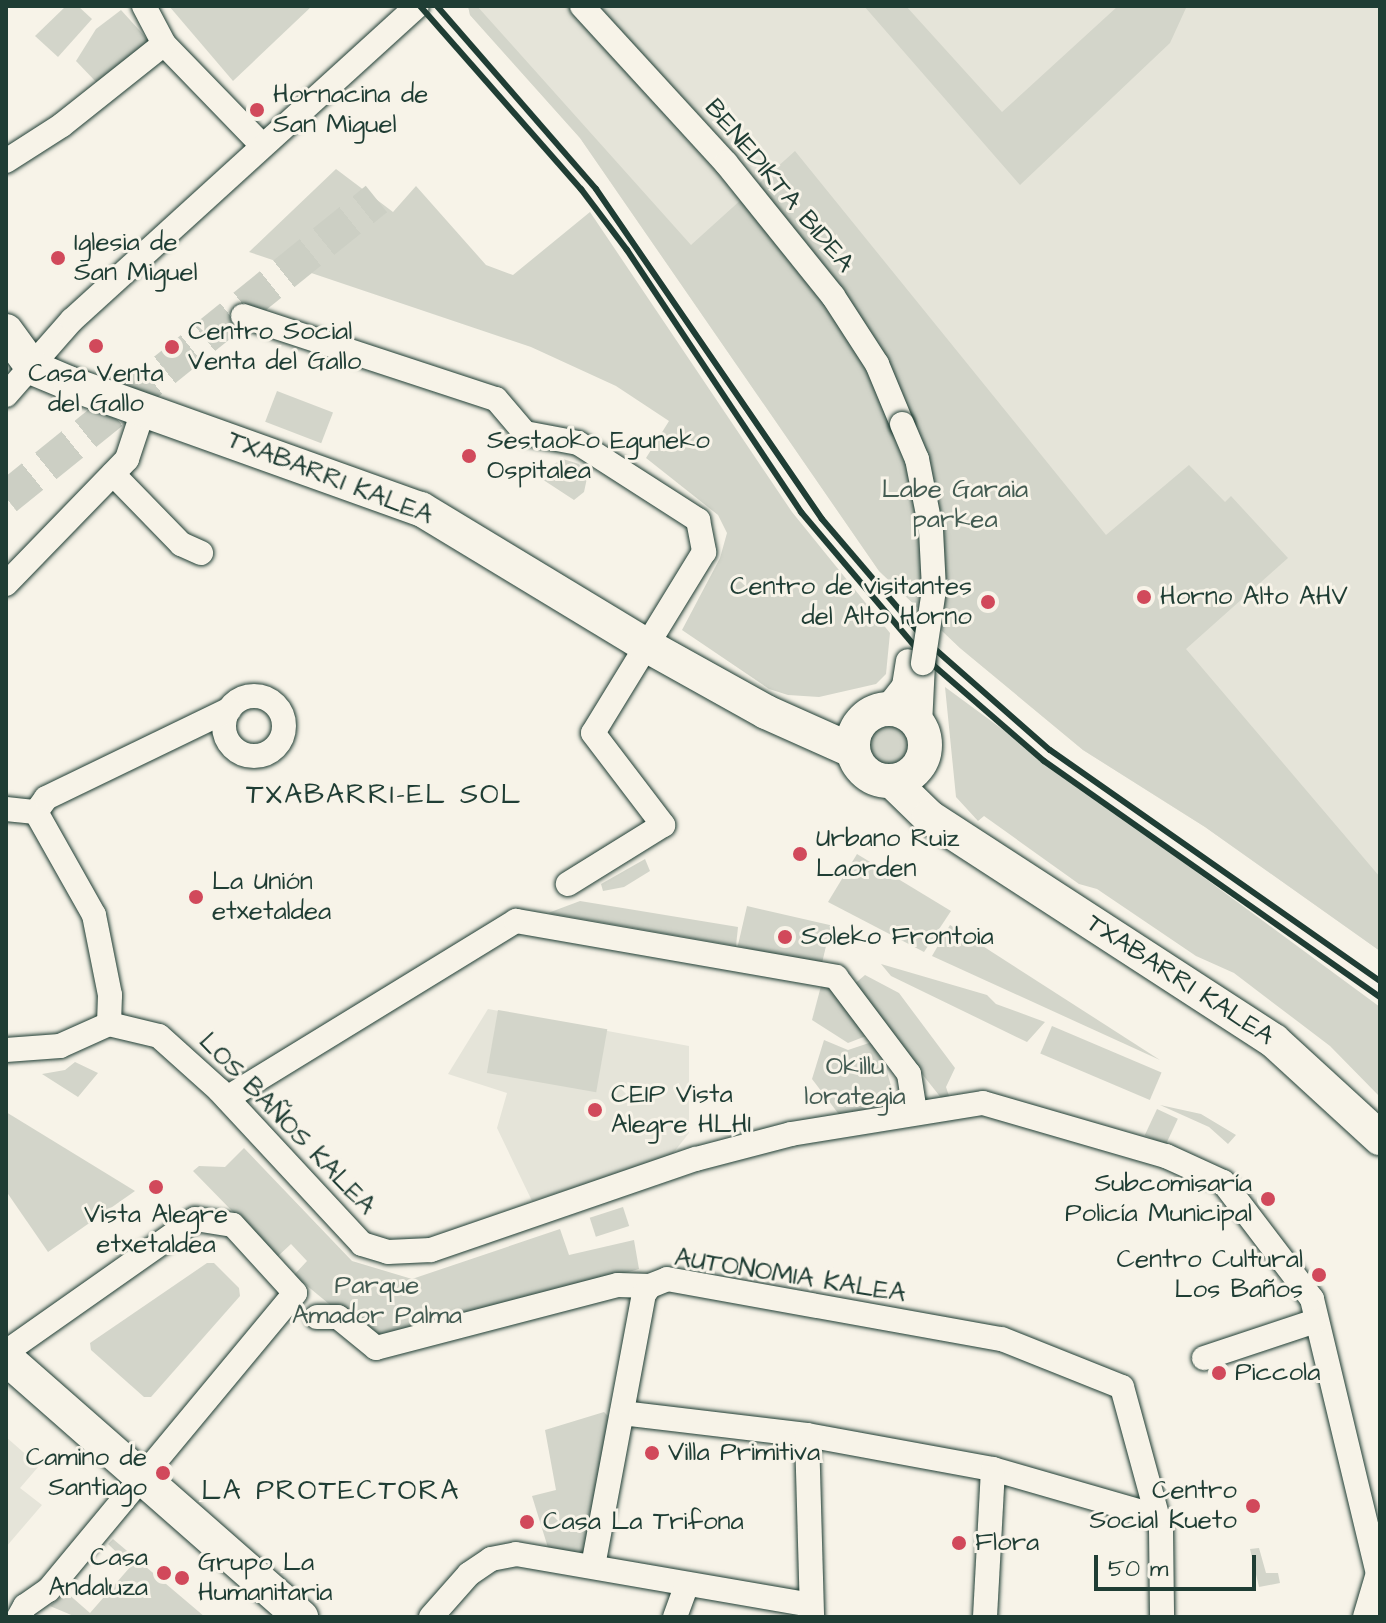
<!DOCTYPE html>
<html>
<head>
<meta charset="utf-8">
<style>
  body { margin:0 }
  #map { position:relative; width:1386px; height:1623px; overflow:hidden; background:#f7f3e8; font-family:"Architects Daughter",sans-serif }
  div>[style] { position:absolute }
  [style*='--x'] { left:calc(var(--x)*1px); top:calc(var(--y)*1px); width:calc(var(--w)*1px); rotate:calc(var(--a)*1deg) }
  .built>* { inset:0; background:#e5e4d9 }
  .green>* { inset:0; background:#d3d5ca; transform-origin:0 0 }
  .round { border-radius:50% }
  .secondary-tunnel>* { height:34px; margin-top:-17px; transform-origin:0; background:repeating-linear-gradient(90deg,#cccfc4 0 34px,transparent 0 51px) }
  .roads { filter:drop-shadow(0 0 2px #1f3d34) drop-shadow(0 0 2px #1f3d34) }
  .street>* { height:24px; margin:-12px; padding:0 12px; transform-origin:12px; border-radius:12px; background:#f7f3e8 }
  .street>.ring { margin:-12px; padding:0; box-sizing:content-box; background:none; border:24px solid #f7f3e8; border-radius:50% }
  .secondary>* { height:34px; margin:-17px; padding:0 17px; transform-origin:17px; border-radius:17px; background:#f7f3e8 }
  .secondary>.ring { margin:-17px; padding:0; box-sizing:content-box; background:none; border:34px solid #f7f3e8; border-radius:50% }
  .rail>* { height:6px; margin:-3px; padding:0 3px; transform-origin:3px; border-radius:3px; background:#1f3d34 }
  .bridges { filter:drop-shadow(0 0 2px #1f3d34) drop-shadow(0 0 2px #1f3d34) }
  .street-bridge>* { height:24px; margin:-12px; padding:0 12px; transform-origin:12px; border-radius:12px; background:#f7f3e8 }
  .dots>* { width:22px; height:22px; translate:-50% -50%; box-sizing:border-box; border:4px solid #f7f3e8; border-radius:50% }
  span { translate:-50% -50%; white-space:nowrap; text-align:center; line-height:1.15; -webkit-text-stroke:6px #f7f3e8; paint-order:stroke }
  .poi-label { font-size:26px; color:#1f3d34 }
  .left { translate:0 -50%; text-align:left }
  .right { translate:-100% -50%; text-align:right }
  .street-label { font-size:26px; color:#1f3d34 }
  .park-label { font-size:26px; color:#435b52 }
  .neighbourhood-label { font-size:28px; color:#1f3d34; letter-spacing:2px }
  .frame { position:absolute; inset:0; border:8px solid #1f3d34; pointer-events:none }
  .scale { position:absolute; left:1094px; top:1555px; width:162px; height:36px; box-sizing:border-box; border:4px solid #1f3d34; border-top:0; padding-left:10px; font-size:24px; line-height:28px; white-space:nowrap; color:#1f3d34; -webkit-text-stroke:6px #f7f3e8; paint-order:stroke }
</style>
</head>
<body>
<div id="map">
  <div class="built">
    <div style="clip-path:polygon(468px 6px,1380px 6px,1380px 951px,1205px 827px,1083px 750px,960px 648px,879px 571px,580px 138px,470px 15px)"></div>
    <div style="clip-path:polygon(488px 1009px,689px 1046px,689px 1133px,670px 1157px,532px 1201px,497px 1128px,507px 1093px,448px 1074px)"></div>
    <div style="clip-path:polygon(6px 1437px,39px 1466px,20px 1488px,42px 1505px,6px 1547px)"></div>
  </div>
  <div class="green">
    <div style="clip-path:polygon(66px 6px,78px 6px,92px 19px,58px 57px,35px 36px)"></div>
    <div style="clip-path:polygon(169px 6px,312px 6px,233px 81px)"></div>
    <div style="clip-path:polygon(468px 6px,477px 6px,691px 245px,795px 151px,1106px 535px,1189px 465px,1225px 502px,1231px 496px,1288px 558px,1186px 649px,1380px 877px,1380px 951px,1205px 827px,1083px 750px,960px 648px,879px 571px,580px 138px,470px 15px)"></div>
    <div style="clip-path:polygon(864px 6px,906px 6px,1002px 112px,1118px 6px,1186px 8px,1170px 43px,1020px 185px)"></div>
    <div style="clip-path:polygon(121px 10px,149px 41px,98px 84px,76px 61px,96px 29px)"></div>
    <div style="clip-path:polygon(336px 169px,393px 212px,416px 186px,486px 265px,513px 275px,590px 212px,792px 512px,890px 633px,886px 674px,876px 684px,819px 697px,788px 695px,769px 689px,682px 630px,720px 558px,727px 533px,718px 515px,646px 458px,669px 421px,616px 386px,531px 347px,249px 252px)"></div>
    <div style="left:277px;top:391px;width:60px;height:33px;rotate:21deg"></div>
    <div style="clip-path:polygon(563px 459px,579px 464px,587px 478px,584px 492px,574px 500px,522px 466px,547px 468px)"></div>
    <div style="clip-path:polygon(945px 687px,1380px 1007px,1380px 1097px,1330px 1046px,1234px 973px,1196px 956px,1097px 889px,1079px 884px,984px 816px,978px 821px,956px 797px)"></div>
    <div class="round" style="left:861px;top:715px;width:58px;height:58px"></div>
    <div style="clip-path:polygon(857px 854px,951px 911px,924px 952px,828px 902px)"></div>
    <div style="clip-path:polygon(645px 859px,650px 871px,624px 887px,603px 891px,601px 884px)"></div>
    <div style="clip-path:polygon(580px 901px,738px 927px,736px 946px,548px 913px)"></div>
    <div style="left:747px;top:906px;width:86px;height:41px;rotate:13deg"></div>
    <div style="clip-path:polygon(950px 925px,1160px 1060px,932px 956px)"></div>
    <div style="clip-path:polygon(881px 964px,987px 995px,996px 1004px,1045px 1022px,1027px 1042px,891px 976px)"></div>
    <div style="clip-path:polygon(865px 975px,899px 993px,955px 1068px,946px 1087px,950px 1099px,942px 1099px,852px 986px)"></div>
    <div style="clip-path:polygon(821px 986px,835px 986px,874px 1033px,848px 1043px,812px 1020px)"></div>
    <div style="left:498px;top:1010px;width:111px;height:64px;rotate:10deg"></div>
    <div style="left:1052px;top:1026px;width:119px;height:30px;rotate:23deg"></div>
    <div style="clip-path:polygon(824px 1040px,848px 1050px,878px 1040px,895px 1100px,844px 1121px,812px 1079px)"></div>
    <div style="clip-path:polygon(75px 1062px,98px 1073px,78px 1097px,42px 1074px,65px 1070px)"></div>
    <div style="clip-path:polygon(1160px 1105px,1201px 1114px,1236px 1135px,1228px 1144px,1209px 1127px)"></div>
    <div style="left:1157px;top:1109px;width:23px;height:29px;rotate:25deg"></div>
    <div style="clip-path:polygon(6px 1112px,135px 1191px,48px 1252px,6px 1191px)"></div>
    <div style="clip-path:polygon(244px 1148px,352px 1261px,412px 1279px,560px 1229px,569px 1255px,634px 1240px,639px 1269px,426px 1330px,369px 1337px,294px 1275px,307px 1261px,291px 1244px,277px 1257px,193px 1171px,199px 1166px,225px 1167px)"></div>
    <div style="left:623px;top:1207px;width:20px;height:35px;rotate:72deg"></div>
    <div style="clip-path:polygon(207px 1263px,214px 1263px,239px 1288px,240px 1296px,151px 1397px,144px 1397px,91px 1350px,90px 1343px)"></div>
    <div style="clip-path:polygon(604px 1412px,614px 1422px,590px 1560px,549px 1551px,532px 1496px,556px 1490px,545px 1430px)"></div>
    <div style="clip-path:polygon(113px 1539px,205px 1617px,76px 1617px,50px 1606px,66px 1592px,90px 1613px,131px 1566px,108px 1544px)"></div>
    <div style="clip-path:polygon(1259px 1548px,1266px 1573px,1278px 1573px,1280px 1583px,1259px 1587px,1250px 1549px)"></div>
  </div>
  <div class="secondary-tunnel">
    <div style="--x:6;--y:498;--w:476;--a:-38.9"></div>
  </div>
  <div class="roads">
    <div class="street">
      <div style="--x:144;--y:6;--w:43;--a:62.2"></div>
      <div style="--x:164;--y:44;--w:139;--a:45.9"></div>
      <div style="--x:582;--y:6;--w:213;--a:47.5"></div>
      <div style="--x:726;--y:163;--w:171;--a:51.2"></div>
      <div style="--x:833;--y:296;--w:81;--a:57.1"></div>
      <div style="--x:877;--y:364;--w:65;--a:67.4"></div>
      <div style="--x:6;--y:161;--w:67;--a:-32.7"></div>
      <div style="--x:62;--y:125;--w:130;--a:-38.5"></div>
      <div style="--x:243;--y:316;--w:266;--a:18.2"></div>
      <div style="--x:496;--y:399;--w:45;--a:49.5"></div>
      <div style="--x:525;--y:433;--w:54;--a:10.7"></div>
      <div style="--x:578;--y:443;--w:143;--a:32.7"></div>
      <div style="--x:698;--y:520;--w:33;--a:79"></div>
      <div style="--x:704;--y:552;--w:212;--a:121.5"></div>
      <div style="--x:593;--y:733;--w:116;--a:52.7"></div>
      <div style="--x:663;--y:825;--w:112;--a:148.2"></div>
      <div style="--x:6;--y:395;--w:100;--a:-48.7"></div>
      <div style="--x:72;--y:320;--w:466;--a:-42.3"></div>
      <div style="--x:113;--y:474;--w:98;--a:45.8"></div>
      <div style="--x:181;--y:544;--w:22;--a:24"></div>
      <div style="--x:6;--y:584;--w:174;--a:-45.9"></div>
      <div style="--x:127;--y:459;--w:51;--a:-71.6"></div>
      <div class="ring" style="left:224px;top:696px;width:36px;height:36px"></div>
      <div style="--x:886;--y:709;--w:29;--a:-52"></div>
      <div style="--x:904;--y:686;--w:25;--a:-81"></div>
      <div style="--x:920;--y:725;--w:62;--a:-87.2"></div>
      <div style="--x:6;--y:809;--w:30;--a:6"></div>
      <div style="--x:36;--y:812;--w:118;--a:60.6"></div>
      <div style="--x:94;--y:915;--w:82;--a:78.7"></div>
      <div style="--x:110;--y:995;--w:29;--a:92"></div>
      <div style="--x:36;--y:812;--w:17;--a:-54"></div>
      <div style="--x:46;--y:798;--w:204;--a:-25.8"></div>
      <div style="--x:6;--y:1050;--w:54;--a:-4.2"></div>
      <div style="--x:60;--y:1046;--w:54;--a:-24.2"></div>
      <div style="--x:109;--y:1024;--w:51;--a:13.5"></div>
      <div style="--x:159;--y:1036;--w:81;--a:42"></div>
      <div style="--x:219;--y:1090;--w:210;--a:47.1"></div>
      <div style="--x:362;--y:1244;--w:27;--a:17"></div>
      <div style="--x:388;--y:1252;--w:43;--a:-2.7"></div>
      <div style="--x:431;--y:1250;--w:280;--a:-19"></div>
      <div style="--x:696;--y:1159;--w:98;--a:-14.7"></div>
      <div style="--x:791;--y:1134;--w:194;--a:-9.2"></div>
      <div style="--x:983;--y:1103;--w:191;--a:16.2"></div>
      <div style="--x:1166;--y:1156;--w:63;--a:24.5"></div>
      <div style="--x:1223;--y:1182;--w:147;--a:52.7"></div>
      <div style="--x:1312;--y:1299;--w:282;--a:76.5"></div>
      <div style="--x:227;--y:1098;--w:339;--a:-31.5"></div>
      <div style="--x:516;--y:921;--w:325;--a:9.9"></div>
      <div style="--x:836;--y:977;--w:121;--a:53"></div>
      <div style="--x:909;--y:1074;--w:39;--a:81"></div>
      <div style="--x:317;--y:1317;--w:21;--a:0"></div>
      <div style="--x:338;--y:1317;--w:49;--a:39.2"></div>
      <div style="--x:376;--y:1348;--w:250;--a:-14.6"></div>
      <div style="--x:618;--y:1285;--w:32;--a:2"></div>
      <div style="--x:650;--y:1286;--w:18;--a:-22"></div>
      <div style="--x:667;--y:1279;--w:340;--a:10.2"></div>
      <div style="--x:1002;--y:1339;--w:129;--a:21.8"></div>
      <div style="--x:1122;--y:1387;--w:148;--a:74.7"></div>
      <div style="--x:1161;--y:1530;--w:87;--a:89.3"></div>
      <div style="--x:6;--y:1352;--w:231;--a:-35.1"></div>
      <div style="--x:195;--y:1219;--w:38;--a:9"></div>
      <div style="--x:233;--y:1225;--w:92;--a:47.6"></div>
      <div style="--x:295;--y:1293;--w:386;--a:129.7"></div>
      <div style="--x:48;--y:1590;--w:28;--a:145"></div>
      <div style="--x:25;--y:1606;--w:13;--a:119"></div>
      <div style="--x:1204;--y:1358;--w:117;--a:-18.4"></div>
      <div style="--x:622;--y:1413;--w:186;--a:6.8"></div>
      <div style="--x:807;--y:1435;--w:189;--a:10.4"></div>
      <div style="--x:993;--y:1469;--w:170;--a:16.1"></div>
      <div style="--x:807;--y:1435;--w:182;--a:88.4"></div>
      <div style="--x:593;--y:1566;--w:277;--a:-79.4"></div>
      <div style="--x:644;--y:1294;--w:10;--a:-53"></div>
      <div style="--x:431;--y:1617;--w:57;--a:-48.5"></div>
      <div style="--x:469;--y:1574;--w:27;--a:-34"></div>
      <div style="--x:491;--y:1559;--w:25;--a:-11"></div>
      <div style="--x:516;--y:1554;--w:299;--a:9.8"></div>
      <div style="--x:675;--y:1617;--w:35;--a:-70"></div>
      <div style="--x:985;--y:1617;--w:148;--a:-86.9"></div>
      <div style="--x:1365;--y:1617;--w:46;--a:-73.5"></div>
    </div>
    <div class="secondary">
      <div style="--x:6;--y:331;--w:46;--a:53.9"></div>
      <div style="--x:33;--y:368;--w:41;--a:22.8"></div>
      <div style="--x:71;--y:384;--w:372;--a:19.7"></div>
      <div style="--x:421;--y:509;--w:261;--a:31.2"></div>
      <div style="--x:644;--y:644;--w:140;--a:29.1"></div>
      <div style="--x:766;--y:712;--w:95;--a:24.1"></div>
      <div class="ring" style="left:853px;top:709px;width:38px;height:38px"></div>
      <div style="--x:892;--y:781;--w:52;--a:44.2"></div>
      <div style="--x:929;--y:817;--w:411;--a:33"></div>
      <div style="--x:1274;--y:1041;--w:144;--a:42.5"></div>
      <div style="--x:6;--y:1358;--w:393;--a:41.3"></div>
    </div>
  </div>
  <div class="rail">
    <div style="--x:420;--y:6;--w:244;--a:48.7"></div>
    <div style="--x:581;--y:189;--w:76;--a:53"></div>
    <div style="--x:627;--y:250;--w:315;--a:56.4"></div>
    <div style="--x:801;--y:512;--w:192;--a:49.7"></div>
    <div style="--x:925;--y:658;--w:157;--a:40.9"></div>
    <div style="--x:1044;--y:761;--w:411;--a:35.1"></div>
    <div style="--x:437;--y:6;--w:242;--a:49"></div>
    <div style="--x:596;--y:189;--w:400;--a:55.6"></div>
    <div style="--x:822;--y:519;--w:163;--a:49.5"></div>
    <div style="--x:928;--y:643;--w:162;--a:41.3"></div>
    <div style="--x:1050;--y:750;--w:403;--a:35"></div>
  </div>
  <div class="bridges">
    <div class="street-bridge">
      <div style="--x:902;--y:424;--w:38;--a:67"></div>
      <div style="--x:917;--y:459;--w:72;--a:78.8"></div>
      <div style="--x:931;--y:530;--w:60;--a:87.1"></div>
      <div style="--x:934;--y:590;--w:74;--a:98.6"></div>
    </div>
  </div>
  <div class="dots">
    <div style="left:257px;top:110px;background:#d1495b"></div>
    <div style="left:58px;top:258px;background:#d1495b"></div>
    <div style="left:96px;top:346px;background:#d1495b"></div>
    <div style="left:172px;top:347px;background:#d1495b"></div>
    <div style="left:469px;top:456px;background:#d1495b"></div>
    <div style="left:1144px;top:597px;background:#d1495b"></div>
    <div style="left:988px;top:602px;background:#d1495b"></div>
    <div style="left:800px;top:854px;background:#d1495b"></div>
    <div style="left:196px;top:897px;background:#d1495b"></div>
    <div style="left:785px;top:937px;background:#d1495b"></div>
    <div style="left:595px;top:1110px;background:#d1495b"></div>
    <div style="left:156px;top:1187px;background:#d1495b"></div>
    <div style="left:1268px;top:1199px;background:#d1495b"></div>
    <div style="left:1319px;top:1275px;background:#d1495b"></div>
    <div style="left:1219px;top:1373px;background:#d1495b"></div>
    <div style="left:652px;top:1453px;background:#d1495b"></div>
    <div style="left:163px;top:1473px;background:#d1495b"></div>
    <div style="left:1253px;top:1506px;background:#d1495b"></div>
    <div style="left:527px;top:1522px;background:#d1495b"></div>
    <div style="left:959px;top:1543px;background:#d1495b"></div>
    <div style="left:164px;top:1573px;background:#d1495b"></div>
    <div style="left:182px;top:1578px;background:#d1495b"></div>
  </div>
  <div class="poi-label">
    <span class="left" style="left:273px;top:110px">Hornacina de<br>San Miguel</span>
    <span class="left" style="left:74px;top:258px">Iglesia de<br>San Miguel</span>
    <span class="left" style="left:188px;top:347px">Centro Social<br>Venta del Gallo</span>
    <span style="left:96px;top:389px">Casa Venta<br>del Gallo</span>
    <span class="left" style="left:487px;top:456px">Sestaoko Eguneko<br>Ospitalea</span>
    <span class="right" style="left:972px;top:602px">Centro de visitantes<br>del Alto Horno</span>
    <span class="left" style="left:1160px;top:597px">Horno Alto AHV</span>
    <span class="left" style="left:816px;top:854px">Urbano Ruiz<br>Laorden</span>
    <span class="left" style="left:212px;top:897px">La Unión<br>etxetaldea</span>
    <span class="left" style="left:801px;top:937px">Soleko Frontoia</span>
    <span class="left" style="left:611px;top:1110px">CEIP Vista<br>Alegre HLHI</span>
    <span class="right" style="left:1252px;top:1199px">Subcomisaría<br>Policía Municipal</span>
    <span style="left:156px;top:1230px">Vista Alegre<br>etxetaldea</span>
    <span class="right" style="left:1303px;top:1275px">Centro Cultural<br>Los Baños</span>
    <span class="left" style="left:1235px;top:1373px">Piccola</span>
    <span class="left" style="left:668px;top:1453px">Villa Primitiva</span>
    <span class="right" style="left:147px;top:1473px">Camino de<br>Santiago</span>
    <span class="right" style="left:1237px;top:1506px">Centro<br>Social Kueto</span>
    <span class="left" style="left:543px;top:1522px">Casa La Trifona</span>
    <span class="left" style="left:975px;top:1543px">Flora</span>
    <span class="right" style="left:148px;top:1573px">Casa<br>Andaluza</span>
    <span class="left" style="left:198px;top:1578px">Grupo La<br>Humanitaria</span>
  </div>
  <div class="street-label">
    <span style="left:779px;top:186px;rotate:50deg">BENEDIKTA BIDEA</span>
    <span style="left:330px;top:478px;rotate:21deg">TXABARRI KALEA</span>
    <span style="left:1180px;top:980px;rotate:33deg">TXABARRI KALEA</span>
    <span style="left:287px;top:1124px;rotate:46deg">LOS BAÑOS KALEA</span>
    <span style="left:790px;top:1276px;rotate:9deg">AUTONOMIA KALEA</span>
  </div>
  <div class="park-label">
    <span style="left:955px;top:505px">Labe Garaia<br>parkea</span>
    <span style="left:855px;top:1082px">Okillu<br>lorategia</span>
    <span style="left:377px;top:1301px">Parque<br>Amador Palma</span>
  </div>
  <div class="neighbourhood-label">
    <span style="left:384px;top:795px">TXABARRI-EL SOL</span>
    <span style="left:331px;top:1491px">LA PROTECTORA</span>
  </div>
  <div class="frame"></div>
  <div class="scale">50 m</div>
</div>
</body>
</html>
